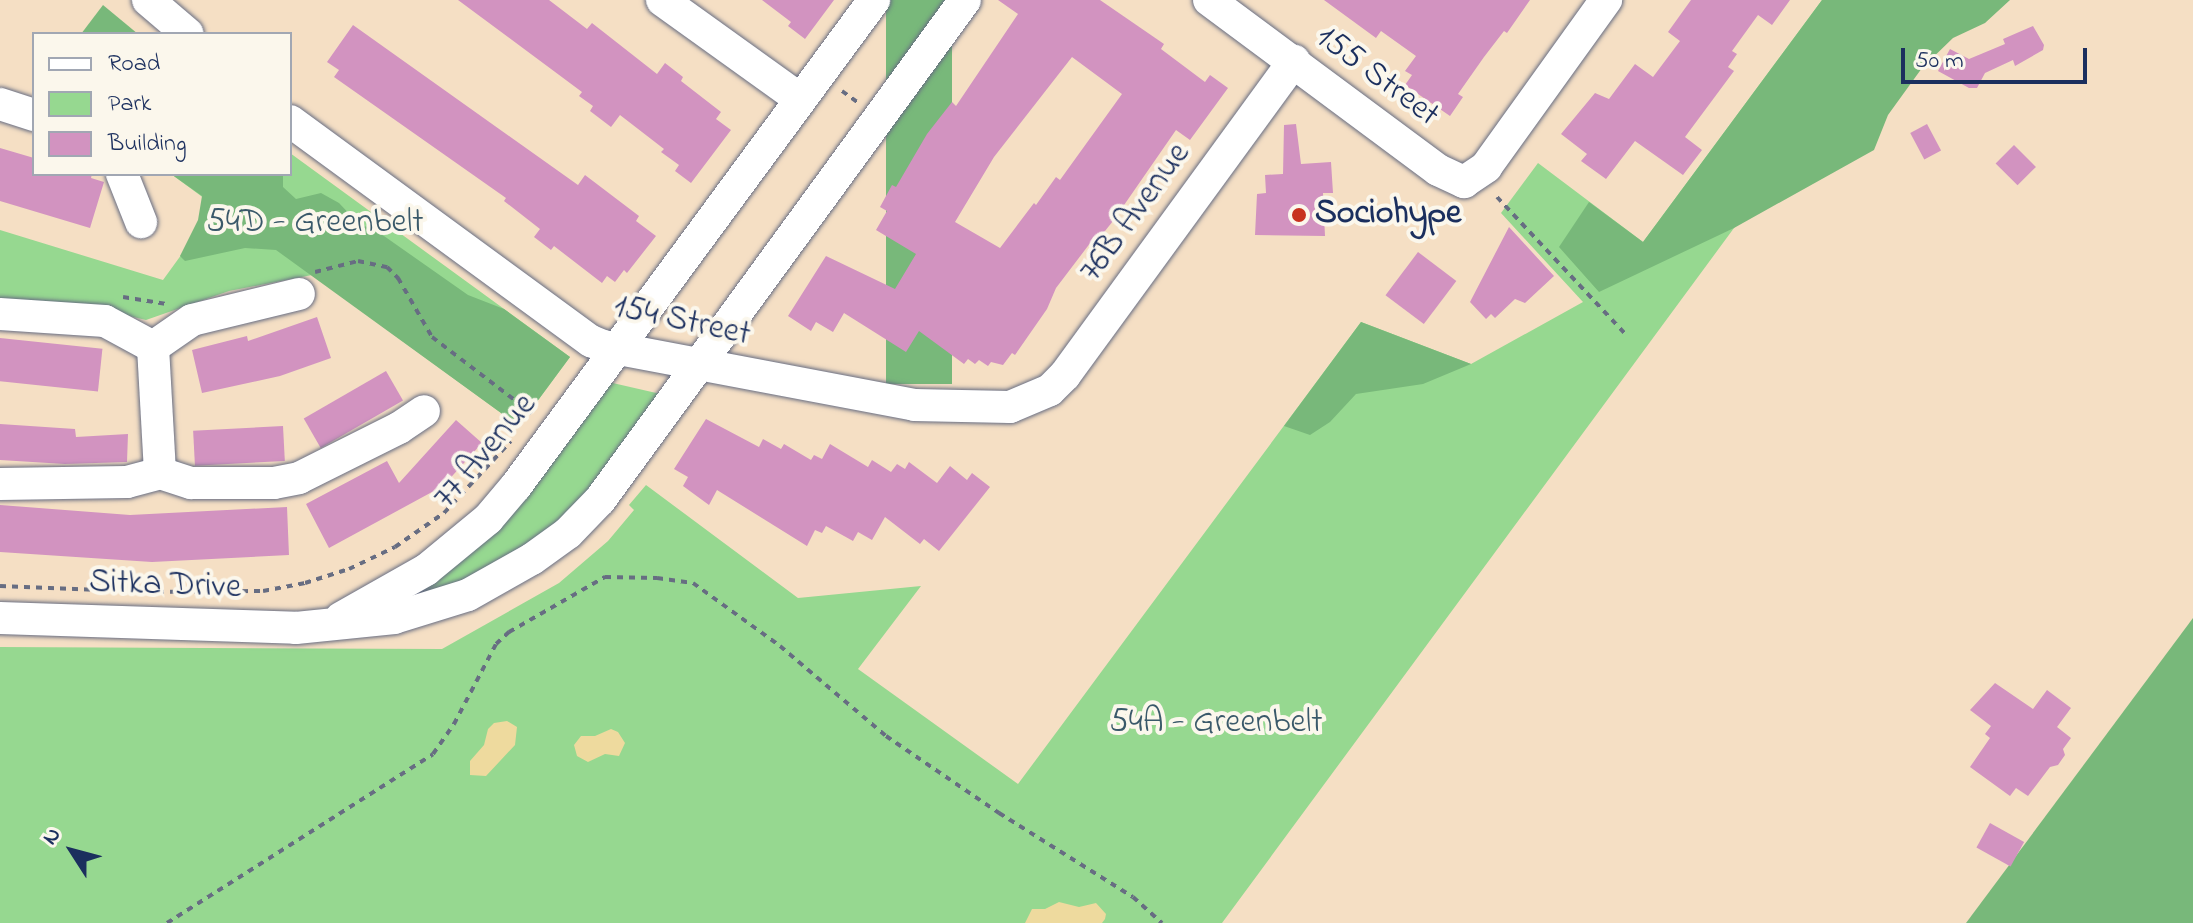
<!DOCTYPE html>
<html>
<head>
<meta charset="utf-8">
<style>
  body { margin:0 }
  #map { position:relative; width:2193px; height:923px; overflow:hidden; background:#f5dfc4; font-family:"Indie Flower",sans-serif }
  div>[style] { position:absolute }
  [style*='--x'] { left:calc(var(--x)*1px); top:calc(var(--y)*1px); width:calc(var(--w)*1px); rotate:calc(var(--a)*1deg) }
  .green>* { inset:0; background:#96d890 }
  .forest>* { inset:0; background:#78b87a; transform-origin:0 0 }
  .sand>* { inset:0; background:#eeda9e }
  .building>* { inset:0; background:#d293c0; transform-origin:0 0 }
  .path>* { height:4px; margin-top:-2px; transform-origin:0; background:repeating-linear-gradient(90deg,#676d82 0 6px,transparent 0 12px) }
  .roads { filter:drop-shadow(0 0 2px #676d82) drop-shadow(0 0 2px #676d82) }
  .minor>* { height:32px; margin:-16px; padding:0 16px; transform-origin:16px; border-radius:16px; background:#fff }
  .dots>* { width:22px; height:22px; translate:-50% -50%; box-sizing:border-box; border:4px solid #fbf7ec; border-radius:50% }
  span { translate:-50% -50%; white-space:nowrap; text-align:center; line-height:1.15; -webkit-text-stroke:8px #fbf7ec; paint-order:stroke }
  .street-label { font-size:34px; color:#1b2f5e }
  .poi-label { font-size:34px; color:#1b2f5e; font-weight:700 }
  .left { translate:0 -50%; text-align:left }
  .park-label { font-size:34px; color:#3a596a }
  .legend { position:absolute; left:32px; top:32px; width:260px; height:144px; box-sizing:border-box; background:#fbf7ec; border:2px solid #a1a7b3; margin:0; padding:10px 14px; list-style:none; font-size:24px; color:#1b2f5e }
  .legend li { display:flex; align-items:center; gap:16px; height:40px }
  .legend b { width:40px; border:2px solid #a1a7b3 }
  .north { position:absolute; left:32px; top:811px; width:80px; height:80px; -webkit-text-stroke:6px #fbf7ec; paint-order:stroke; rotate:306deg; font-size:22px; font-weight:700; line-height:32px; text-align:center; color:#1b2f5e }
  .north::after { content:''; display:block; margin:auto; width:28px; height:36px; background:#1b2f5e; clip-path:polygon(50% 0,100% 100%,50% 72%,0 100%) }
  .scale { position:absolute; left:1901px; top:48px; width:186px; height:36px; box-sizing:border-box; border:4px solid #1b2f5e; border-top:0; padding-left:10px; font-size:24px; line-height:28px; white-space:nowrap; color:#1b2f5e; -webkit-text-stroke:6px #fbf7ec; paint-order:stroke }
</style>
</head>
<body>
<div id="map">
  <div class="green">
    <div style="clip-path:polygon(1822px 0,1902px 0,1222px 923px,0 923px,0 647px,442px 649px,559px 583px,608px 541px,634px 510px,629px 505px,646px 485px,798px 598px,921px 586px,858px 669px,1018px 784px,1361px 322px,1471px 364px,1583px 302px,1501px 213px,1538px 163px,1643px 242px)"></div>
    <div style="clip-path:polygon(290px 153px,570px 357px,519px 426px,312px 275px,229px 291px,146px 320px,104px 310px,0 300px,0 230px,163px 280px,216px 207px,171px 174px,290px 174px)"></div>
    <div style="clip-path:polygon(604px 381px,665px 395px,591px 495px,495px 572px,389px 605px)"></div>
  </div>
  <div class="forest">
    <div style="left:886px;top:0;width:66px;height:384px"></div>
    <div style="clip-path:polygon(1822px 0,2010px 0,1985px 23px,1953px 38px,1922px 68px,1888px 115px,1874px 150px,1734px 228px,1599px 292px,1559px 247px,1589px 202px,1643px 242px)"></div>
    <div style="clip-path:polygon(103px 5px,138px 34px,81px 34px)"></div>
    <div style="clip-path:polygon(171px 174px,283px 174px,283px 187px,296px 199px,321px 193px,339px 203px,357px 222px,384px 236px,468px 295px,504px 309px,570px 357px,519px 426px,276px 250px,245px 248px,185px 261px,180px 256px,198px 220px,202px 196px)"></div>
    <div style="clip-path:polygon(1361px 322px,1471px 364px,1423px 384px,1356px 394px,1330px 422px,1310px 435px,1284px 426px)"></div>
    <div style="clip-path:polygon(2193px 618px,2193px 923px,1966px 923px)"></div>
  </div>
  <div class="sand">
    <div style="clip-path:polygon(507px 721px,517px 727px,515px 745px,486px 776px,470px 775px,470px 761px,484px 745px,488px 729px,494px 723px)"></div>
    <div style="clip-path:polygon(611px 729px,618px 732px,625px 743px,619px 756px,605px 754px,588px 762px,577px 756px,574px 745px,581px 736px,595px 736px)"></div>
    <div style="clip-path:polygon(1059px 902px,1079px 907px,1096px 903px,1106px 914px,1105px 919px,1102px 923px,1025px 923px,1032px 909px,1045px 909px)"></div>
  </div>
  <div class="building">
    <div style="clip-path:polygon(458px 0,549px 0,587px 29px,592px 23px,657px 74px,665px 63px,683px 77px,681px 81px,721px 112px,716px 119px,731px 130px,691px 183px,675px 171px,679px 165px,661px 152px,664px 149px,620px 115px,611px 127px,590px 111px,593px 106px,579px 96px,582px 92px)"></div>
    <div style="clip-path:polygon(762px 0,834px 0,805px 39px,788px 26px,791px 22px)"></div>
    <div style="clip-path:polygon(evenodd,998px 0,1100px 0,1164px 44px,1161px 49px,1205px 82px,1210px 75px,1228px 88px,1190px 140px,1176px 130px,1113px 221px,1097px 241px,1094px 238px,1056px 288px,1047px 309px,1015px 355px,1012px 353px,1003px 365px,991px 362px,988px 366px,979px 360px,975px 364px,968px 359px,964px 364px,919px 331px,906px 352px,844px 313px,833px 332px,816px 322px,811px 331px,788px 316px,826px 256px,895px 289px,916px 254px,876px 230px,887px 211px,880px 207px,892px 185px,896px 187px,927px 134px,952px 102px,956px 106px,1018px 14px,998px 0,1072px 57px,1122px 94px,1060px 180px,1056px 177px,1036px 205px,1034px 203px,1000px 248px,955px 222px,994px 157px,1072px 57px)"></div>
    <div style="clip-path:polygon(1324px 0,1530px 0,1507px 33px,1504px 31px,1484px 57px,1458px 94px,1463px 97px,1450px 116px,1405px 85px,1412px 75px,1405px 71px,1416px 56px,1381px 31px,1376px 38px)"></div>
    <div style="clip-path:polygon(1691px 0,1790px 0,1772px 25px,1758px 15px,1732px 51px,1737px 54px,1728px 67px,1734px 71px,1685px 137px,1702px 150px,1683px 175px,1635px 141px,1606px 179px,1581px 161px,1587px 154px,1561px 134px,1595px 93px,1609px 99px,1635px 64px,1653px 77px,1680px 41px,1668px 32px)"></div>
    <div style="clip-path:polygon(353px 25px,578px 185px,585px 175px,639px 216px,636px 221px,656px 236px,627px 273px,624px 270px,615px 282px,607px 276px,602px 283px,554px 246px,551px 250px,534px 237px,540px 229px,504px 201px,506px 198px,334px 77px,339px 70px,327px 62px)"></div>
    <div style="clip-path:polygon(2033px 26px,2044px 45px,2043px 50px,2015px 66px,2013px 60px,1985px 73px,1977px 88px,1969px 88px,1938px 71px,1950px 49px,1969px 59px,2005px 44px,2003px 39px)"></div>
    <div style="clip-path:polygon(1296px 124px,1301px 164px,1331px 162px,1333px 193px,1323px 193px,1325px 236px,1255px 235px,1257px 194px,1266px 193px,1265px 175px,1283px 174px,1284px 125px)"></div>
    <div style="left:1927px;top:124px;width:30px;height:19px;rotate:62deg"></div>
    <div style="left:2014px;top:145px;width:31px;height:26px;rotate:45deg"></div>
    <div style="clip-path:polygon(0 148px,34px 158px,34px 174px,92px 174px,91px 178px,104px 182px,90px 228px,0 201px)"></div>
    <div style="clip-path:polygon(1509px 227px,1554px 276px,1525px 303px,1515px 299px,1495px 318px,1491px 314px,1486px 319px,1470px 302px)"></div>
    <div style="left:1418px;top:252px;width:48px;height:54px;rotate:37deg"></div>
    <div style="clip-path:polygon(317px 317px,331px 358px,280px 376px,202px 393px,192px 350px,247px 336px,248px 341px)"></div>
    <div style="left:0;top:338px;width:103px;height:43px;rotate:6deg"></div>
    <div style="left:386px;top:371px;width:34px;height:95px;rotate:60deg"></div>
    <div style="clip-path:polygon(706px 419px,759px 447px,763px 439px,781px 449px,784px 444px,811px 460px,814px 455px,822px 459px,830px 444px,868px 467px,872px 460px,891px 472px,897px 464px,905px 469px,909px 462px,937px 483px,950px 466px,967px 480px,972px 473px,990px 487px,939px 551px,924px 539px,920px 544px,885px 517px,872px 540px,858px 532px,853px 541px,826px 526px,822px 533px,815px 530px,807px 546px,717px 490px,709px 505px,683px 486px,688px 477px,674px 469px)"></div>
    <div style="clip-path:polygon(456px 420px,482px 443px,435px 495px,432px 492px,329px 548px,306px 504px,387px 461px,399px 483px)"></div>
    <div style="clip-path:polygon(0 424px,75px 429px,76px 437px,128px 434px,127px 462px,65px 464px,0 460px)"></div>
    <div style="left:283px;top:426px;width:35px;height:90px;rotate:87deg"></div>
    <div style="clip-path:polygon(0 505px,130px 515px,287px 507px,289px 555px,152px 562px,0 552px)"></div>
    <div style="clip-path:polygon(1995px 683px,2033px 709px,2047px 690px,2071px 708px,2057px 727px,2071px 738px,2063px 749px,2065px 755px,2058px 765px,2050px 767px,2028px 796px,2016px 788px,2010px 796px,1970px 767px,1990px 738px,1985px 734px,1991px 726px,1970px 710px)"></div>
    <div style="left:1990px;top:823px;width:39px;height:28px;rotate:29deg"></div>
  </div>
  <div class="path">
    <div style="--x:842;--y:91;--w:19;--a:36"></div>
    <div style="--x:1497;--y:197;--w:190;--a:46.9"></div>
    <div style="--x:315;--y:272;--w:44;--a:-14.3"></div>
    <div style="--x:358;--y:261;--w:30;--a:12"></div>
    <div style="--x:387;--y:267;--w:16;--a:45"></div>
    <div style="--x:398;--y:278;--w:68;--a:60"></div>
    <div style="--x:432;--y:337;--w:127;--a:37.3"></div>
    <div style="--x:123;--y:297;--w:44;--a:9.2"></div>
    <div style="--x:0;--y:586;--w:125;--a:2.3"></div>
    <div style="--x:146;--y:592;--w:117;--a:-0.5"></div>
    <div style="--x:263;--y:591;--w:43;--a:-10.8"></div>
    <div style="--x:305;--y:583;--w:46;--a:-17.7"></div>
    <div style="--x:349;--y:569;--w:51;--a:-25.6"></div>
    <div style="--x:395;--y:547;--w:60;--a:-34.8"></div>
    <div style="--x:444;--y:513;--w:98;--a:-47.1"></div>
    <div style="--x:167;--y:923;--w:315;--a:-32.4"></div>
    <div style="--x:433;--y:754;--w:37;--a:-55"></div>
    <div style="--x:454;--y:724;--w:90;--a:-62.3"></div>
    <div style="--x:496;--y:644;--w:18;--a:-43"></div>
    <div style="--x:509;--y:632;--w:111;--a:-29.8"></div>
    <div style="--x:605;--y:577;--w:52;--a:1.1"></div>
    <div style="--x:657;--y:578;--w:36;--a:8"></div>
    <div style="--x:693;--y:583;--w:107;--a:35.9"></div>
    <div style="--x:780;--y:646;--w:139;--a:40.3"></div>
    <div style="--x:886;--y:736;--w:137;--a:34.3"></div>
    <div style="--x:999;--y:813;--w:158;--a:32.1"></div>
    <div style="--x:1133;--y:897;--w:39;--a:42"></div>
  </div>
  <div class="roads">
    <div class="minor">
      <div style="--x:148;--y:0;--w:52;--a:40.4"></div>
      <div style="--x:662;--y:0;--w:170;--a:35.7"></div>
      <div style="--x:1209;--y:0;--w:285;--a:36.6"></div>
      <div style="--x:1438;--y:170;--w:29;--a:25"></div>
      <div style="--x:1464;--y:182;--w:27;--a:-34"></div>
      <div style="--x:1486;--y:167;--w:206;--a:-54.3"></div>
      <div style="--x:0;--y:104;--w:36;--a:18"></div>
      <div style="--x:290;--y:121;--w:373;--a:36.2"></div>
      <div style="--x:591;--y:341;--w:13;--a:23"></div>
      <div style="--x:603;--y:346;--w:317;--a:10.7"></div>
      <div style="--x:914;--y:405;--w:96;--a:1.2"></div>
      <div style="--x:1010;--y:407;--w:43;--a:-23"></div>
      <div style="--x:1050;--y:390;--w:21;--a:-45"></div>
      <div style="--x:1065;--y:375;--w:389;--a:-53.9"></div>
      <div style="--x:122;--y:174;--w:52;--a:68.4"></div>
      <div style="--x:0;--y:314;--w:105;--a:3.8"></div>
      <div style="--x:105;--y:321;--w:55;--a:28.4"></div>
      <div style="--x:153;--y:347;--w:47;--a:-34.7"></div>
      <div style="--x:192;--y:320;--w:110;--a:-13.7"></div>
      <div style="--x:153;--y:347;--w:126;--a:86.8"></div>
      <div style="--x:0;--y:484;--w:127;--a:-0.9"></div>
      <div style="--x:127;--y:482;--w:34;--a:-15"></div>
      <div style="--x:160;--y:473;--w:33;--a:18"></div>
      <div style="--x:191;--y:483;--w:83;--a:0"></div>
      <div style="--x:274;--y:483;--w:25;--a:-11"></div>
      <div style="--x:299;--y:478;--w:112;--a:-26.6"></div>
      <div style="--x:399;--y:428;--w:30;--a:-34"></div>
      <div style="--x:0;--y:618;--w:296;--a:1.9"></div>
      <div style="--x:296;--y:628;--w:99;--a:-5.8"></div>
      <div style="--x:394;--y:618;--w:77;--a:-17.3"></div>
      <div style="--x:468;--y:595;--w:73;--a:-29.4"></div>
      <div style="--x:532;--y:559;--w:44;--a:-35.8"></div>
      <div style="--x:568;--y:533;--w:46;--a:-45.9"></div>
      <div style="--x:600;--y:500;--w:619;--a:-53.87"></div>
      <div style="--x:341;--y:618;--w:98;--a:-29.5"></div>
      <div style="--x:426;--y:570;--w:80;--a:-39.4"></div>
      <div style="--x:488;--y:519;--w:43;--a:-49.7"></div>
      <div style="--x:516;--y:486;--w:604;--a:-53.62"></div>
    </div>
  </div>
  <div class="dots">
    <div style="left:1299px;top:215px;background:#c8321e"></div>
  </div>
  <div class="street-label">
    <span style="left:1377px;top:77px;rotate:37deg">155 Street</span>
    <span style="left:1136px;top:213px;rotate:-54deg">76B Avenue</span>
    <span style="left:682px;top:322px;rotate:12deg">154 Street</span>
    <span style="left:486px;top:452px;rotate:-50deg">77 Avenue</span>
    <span style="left:165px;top:586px;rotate:2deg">Sitka Drive</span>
  </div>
  <div class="poi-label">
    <span class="left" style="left:1315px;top:215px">Sociohype</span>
  </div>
  <div class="park-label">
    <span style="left:315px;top:224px">54D - Greenbelt</span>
    <span style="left:1216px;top:724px">54A - Greenbelt</span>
  </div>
  <ul class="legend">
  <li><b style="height:10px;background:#fff"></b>Road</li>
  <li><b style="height:22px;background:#96d890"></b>Park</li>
  <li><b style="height:22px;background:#d293c0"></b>Building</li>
  </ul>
  <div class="north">N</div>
  <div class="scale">50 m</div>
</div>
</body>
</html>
